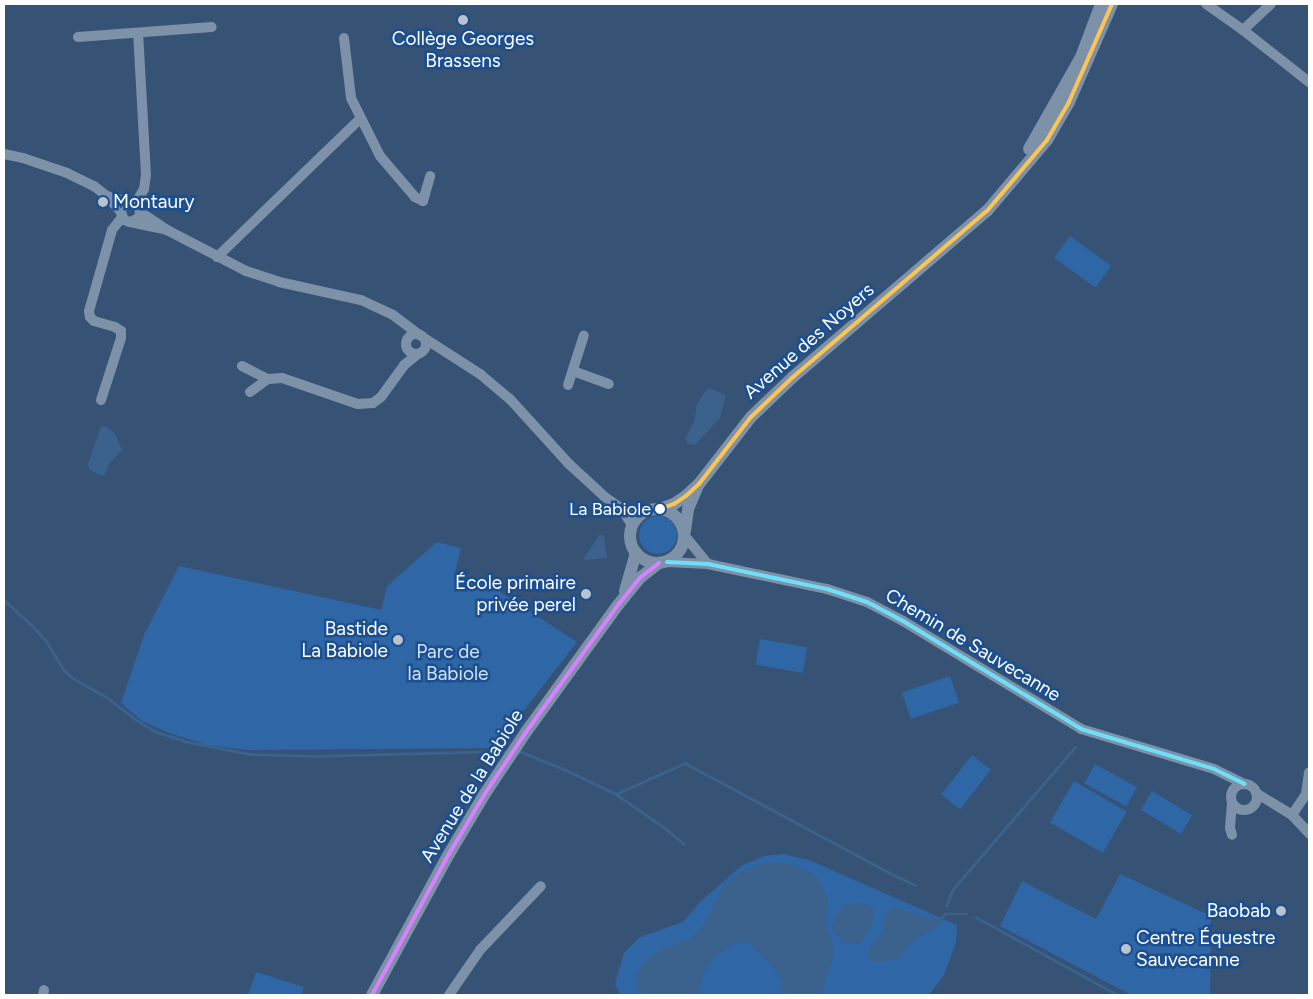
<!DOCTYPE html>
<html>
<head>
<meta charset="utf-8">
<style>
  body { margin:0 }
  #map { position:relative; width:1313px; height:999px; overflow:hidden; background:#365274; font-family:Figtree,sans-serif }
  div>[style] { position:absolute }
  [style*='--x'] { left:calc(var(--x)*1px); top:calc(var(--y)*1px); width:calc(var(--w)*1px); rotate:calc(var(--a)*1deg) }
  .green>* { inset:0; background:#2f66a5; transform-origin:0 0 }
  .round { border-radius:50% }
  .water>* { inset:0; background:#3b618d }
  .stream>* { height:2.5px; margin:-1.25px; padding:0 1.25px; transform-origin:1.25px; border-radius:1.25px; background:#3b618d }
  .minor>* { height:10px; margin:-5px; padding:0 5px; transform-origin:5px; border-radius:5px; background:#7d92a8 }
  .minor>.ring { margin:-5px; padding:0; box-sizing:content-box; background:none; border:10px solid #7d92a8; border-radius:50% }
  .tertiary>* { height:12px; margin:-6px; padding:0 6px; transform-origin:6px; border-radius:6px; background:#7d92a8 }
  .tertiary>.ring { margin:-6px; padding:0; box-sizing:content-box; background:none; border:12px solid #7d92a8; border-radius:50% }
  .bus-1>* { height:4px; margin:-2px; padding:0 2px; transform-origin:2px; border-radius:2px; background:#fcc553 }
  .bus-2>* { height:4px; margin:-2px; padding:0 2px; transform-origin:2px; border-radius:2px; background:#6ddff8 }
  .bus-3>* { height:4px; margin:-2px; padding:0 2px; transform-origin:2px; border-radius:2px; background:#d880ff }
  .dots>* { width:14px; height:14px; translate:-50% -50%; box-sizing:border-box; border:2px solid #1b4f8f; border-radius:50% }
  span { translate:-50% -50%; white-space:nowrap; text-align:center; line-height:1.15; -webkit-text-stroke:5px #1b4f8f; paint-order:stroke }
  .bus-label { font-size:18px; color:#fff }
  .right { translate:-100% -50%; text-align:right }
  .poi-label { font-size:19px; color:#fff }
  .left { translate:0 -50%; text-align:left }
  .street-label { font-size:19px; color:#fff }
  .park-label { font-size:19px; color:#cfe3fa }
  .frame { position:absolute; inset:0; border:5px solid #fff; pointer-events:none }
</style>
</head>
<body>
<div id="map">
  <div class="green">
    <div style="left:1070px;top:236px;width:51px;height:27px;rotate:36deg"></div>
    <div class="round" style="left:639px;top:516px;width:38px;height:38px"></div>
    <div style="clip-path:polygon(437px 542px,461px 548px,454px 577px,491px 586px,577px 642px,495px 748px,248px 750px,208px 745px,169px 733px,142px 721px,121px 703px,144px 635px,179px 566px,381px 610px,387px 586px)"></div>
    <div style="left:760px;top:639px;width:48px;height:26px;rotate:10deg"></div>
    <div style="left:950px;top:676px;width:28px;height:51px;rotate:71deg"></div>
    <div style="left:972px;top:755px;width:24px;height:50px;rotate:38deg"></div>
    <div style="left:1095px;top:764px;width:48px;height:22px;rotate:29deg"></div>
    <div style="left:1074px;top:781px;width:61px;height:48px;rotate:30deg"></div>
    <div style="left:1152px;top:791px;width:47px;height:22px;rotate:31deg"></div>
    <div style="clip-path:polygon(783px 854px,809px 860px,957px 925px,956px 943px,944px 975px,929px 995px,620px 995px,615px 984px,619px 969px,624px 953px,640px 937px,683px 922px,700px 902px,741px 866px,764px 856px)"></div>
    <div style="clip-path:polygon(1120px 874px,1211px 916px,1210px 995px,1131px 995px,1000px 926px,1022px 881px,1096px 919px)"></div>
    <div style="clip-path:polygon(256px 972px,304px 987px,301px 995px,248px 995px)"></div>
  </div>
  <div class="water">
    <div style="clip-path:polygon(709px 388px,726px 395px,720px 418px,695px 445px,688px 444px,685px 438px,694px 422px,697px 404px,703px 394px)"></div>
    <div style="clip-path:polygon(103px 426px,108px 427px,115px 434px,122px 450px,109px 464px,105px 475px,101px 476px,89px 469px,88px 464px,100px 429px)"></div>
    <div style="clip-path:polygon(600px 534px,604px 536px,607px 558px,583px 560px)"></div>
    <div style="clip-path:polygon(786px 863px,808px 871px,818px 879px,828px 899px,826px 927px,834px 944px,834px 954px,821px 995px,781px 995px,782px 981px,772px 965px,749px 944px,737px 942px,719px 953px,710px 963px,703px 974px,698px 995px,638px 995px,636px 975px,640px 968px,658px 951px,690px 939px,704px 925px,723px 886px,744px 870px,763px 864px)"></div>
    <div style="clip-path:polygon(859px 903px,869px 905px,874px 911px,872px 922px,864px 939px,858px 945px,842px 941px,832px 928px,836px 915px,844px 906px)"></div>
    <div style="clip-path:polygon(895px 907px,926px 918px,933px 918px,938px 921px,937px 928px,917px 937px,897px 959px,879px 963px,871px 960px,868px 955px,870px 947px,882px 932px,887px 911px)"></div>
  </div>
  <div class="stream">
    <div style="--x:4;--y:600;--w:39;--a:42"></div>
    <div style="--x:33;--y:626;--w:21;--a:49"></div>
    <div style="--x:47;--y:642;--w:33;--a:59"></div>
    <div style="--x:64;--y:670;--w:13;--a:42"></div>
    <div style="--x:74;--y:679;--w:35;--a:29"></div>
    <div style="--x:105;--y:696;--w:38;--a:37"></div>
    <div style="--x:135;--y:719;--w:22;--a:32"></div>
    <div style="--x:154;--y:731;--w:32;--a:18"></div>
    <div style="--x:184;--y:741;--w:66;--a:11.3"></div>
    <div style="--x:249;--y:754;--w:67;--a:1.7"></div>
    <div style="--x:316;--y:756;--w:189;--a:-1.5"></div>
    <div style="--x:519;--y:751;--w:53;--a:22.2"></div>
    <div style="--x:568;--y:771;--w:53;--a:25.6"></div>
    <div style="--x:616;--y:794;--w:60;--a:34.8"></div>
    <div style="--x:665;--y:828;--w:25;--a:40"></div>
    <div style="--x:616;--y:794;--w:76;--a:-24.2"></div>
    <div style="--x:685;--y:763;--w:233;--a:28.2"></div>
    <div style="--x:890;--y:873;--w:28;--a:26"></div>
    <div style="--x:946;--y:906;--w:18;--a:-68"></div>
    <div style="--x:953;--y:889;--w:187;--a:-49.3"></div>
    <div style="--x:976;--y:917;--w:162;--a:28.8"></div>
    <div style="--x:938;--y:921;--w:10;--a:-45"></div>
    <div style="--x:945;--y:914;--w:22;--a:0"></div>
  </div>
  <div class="minor">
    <div style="--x:1206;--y:4;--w:45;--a:35.1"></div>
    <div style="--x:1243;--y:30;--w:38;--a:-43"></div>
    <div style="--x:1243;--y:30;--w:84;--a:38.2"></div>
    <div style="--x:78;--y:37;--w:134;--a:-4.3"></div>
    <div style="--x:344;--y:38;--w:60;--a:83.3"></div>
    <div style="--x:351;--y:98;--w:65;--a:63.4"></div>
    <div style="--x:380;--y:156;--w:54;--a:49.5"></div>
    <div style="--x:415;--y:197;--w:9;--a:27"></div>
    <div style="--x:423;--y:201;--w:26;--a:-74"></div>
    <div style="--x:4;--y:154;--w:19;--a:12"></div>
    <div style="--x:23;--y:158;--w:46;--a:18.8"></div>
    <div style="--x:67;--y:173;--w:30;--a:26"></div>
    <div style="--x:94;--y:186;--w:16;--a:38"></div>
    <div style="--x:135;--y:204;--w:17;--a:-59"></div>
    <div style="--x:144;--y:189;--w:14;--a:-82"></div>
    <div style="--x:146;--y:175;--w:141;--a:-93.2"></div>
    <div style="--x:121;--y:212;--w:21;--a:-131"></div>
    <div style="--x:107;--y:196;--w:26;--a:16"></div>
    <div style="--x:132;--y:203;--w:7;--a:27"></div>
    <div style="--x:138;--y:206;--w:6;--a:72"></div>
    <div style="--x:140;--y:212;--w:6;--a:99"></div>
    <div style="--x:139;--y:218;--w:10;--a:156"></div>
    <div style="--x:130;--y:222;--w:6;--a:-162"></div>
    <div style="--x:124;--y:220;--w:9;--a:-111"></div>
    <div style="--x:121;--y:212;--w:5;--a:-68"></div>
    <div style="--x:123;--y:207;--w:8;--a:-30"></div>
    <div style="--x:130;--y:222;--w:38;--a:12"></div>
    <div style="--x:167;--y:230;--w:32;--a:-146"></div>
    <div style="--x:167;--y:230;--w:89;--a:27.4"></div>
    <div style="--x:246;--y:271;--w:35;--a:18"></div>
    <div style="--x:279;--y:282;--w:84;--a:12.4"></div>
    <div style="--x:361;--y:300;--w:35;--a:25"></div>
    <div style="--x:393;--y:315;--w:34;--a:37"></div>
    <div style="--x:217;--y:257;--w:199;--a:-44"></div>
    <div class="ring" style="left:406px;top:334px;width:10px;height:10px"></div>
    <div style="--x:424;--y:338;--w:67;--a:32.7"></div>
    <div style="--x:480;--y:374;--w:39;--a:40"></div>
    <div style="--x:510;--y:399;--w:88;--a:47.8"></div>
    <div style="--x:569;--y:464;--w:49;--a:42.5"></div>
    <div style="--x:605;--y:497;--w:19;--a:35"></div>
    <div style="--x:621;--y:508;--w:23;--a:13"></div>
    <div style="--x:242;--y:366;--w:29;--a:27"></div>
    <div style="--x:573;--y:371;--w:38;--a:20"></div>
    <div style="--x:568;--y:385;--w:52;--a:-72.3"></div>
    <div style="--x:250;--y:392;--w:22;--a:-36"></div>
    <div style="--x:268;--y:379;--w:14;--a:-4"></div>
    <div style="--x:282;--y:378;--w:80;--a:18.9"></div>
    <div style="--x:358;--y:404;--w:15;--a:-4"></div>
    <div style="--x:373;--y:403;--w:10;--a:-37"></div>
    <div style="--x:381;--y:397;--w:39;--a:-54"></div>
    <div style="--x:404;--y:365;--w:18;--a:-38"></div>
    <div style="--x:101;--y:400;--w:65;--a:-72.1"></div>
    <div style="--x:121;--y:338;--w:7;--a:-90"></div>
    <div style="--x:121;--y:331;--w:7;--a:-146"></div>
    <div style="--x:115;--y:327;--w:22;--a:-164"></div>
    <div style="--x:94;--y:321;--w:6;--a:-135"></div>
    <div style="--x:90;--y:317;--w:6;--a:-99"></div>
    <div style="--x:89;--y:311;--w:84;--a:-74.1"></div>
    <div style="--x:112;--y:230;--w:16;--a:-52"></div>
    <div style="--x:621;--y:508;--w:20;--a:57"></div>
    <div style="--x:685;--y:536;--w:36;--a:51"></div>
    <div style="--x:667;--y:562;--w:41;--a:2.8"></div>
    <div style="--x:708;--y:564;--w:122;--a:11.9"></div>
    <div style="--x:827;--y:589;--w:42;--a:18"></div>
    <div style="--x:867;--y:602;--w:41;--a:27.8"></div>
    <div style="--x:903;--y:621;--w:208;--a:31.2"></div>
    <div style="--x:1081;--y:729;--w:139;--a:16.7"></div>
    <div style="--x:1214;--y:769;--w:34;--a:26"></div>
    <div class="ring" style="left:1231px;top:784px;width:16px;height:16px"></div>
    <div style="--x:1256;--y:793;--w:42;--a:31.4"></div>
    <div style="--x:1292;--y:815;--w:25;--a:47"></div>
    <div style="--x:1232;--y:804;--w:24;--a:95"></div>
    <div style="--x:1230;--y:828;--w:7;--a:74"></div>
    <div style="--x:1292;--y:815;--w:25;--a:-56"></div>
    <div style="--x:1306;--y:794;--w:22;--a:-82"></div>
    <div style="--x:43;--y:995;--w:5;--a:-79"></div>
    <div style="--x:449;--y:995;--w:55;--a:-55.4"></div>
    <div style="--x:480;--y:950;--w:88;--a:-46.4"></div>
  </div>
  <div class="tertiary">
    <div style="--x:1029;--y:149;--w:106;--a:-60.5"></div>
    <div style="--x:1081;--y:57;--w:57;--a:-69.3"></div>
    <div class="ring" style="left:630px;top:509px;width:42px;height:42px"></div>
    <div style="--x:660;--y:509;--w:15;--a:-20"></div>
    <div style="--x:674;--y:504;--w:14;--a:-34"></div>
    <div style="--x:686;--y:496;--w:18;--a:-43"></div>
    <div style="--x:699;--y:484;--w:85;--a:-52.2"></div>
    <div style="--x:751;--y:417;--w:58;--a:-43.6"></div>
    <div style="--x:793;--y:377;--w:255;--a:-40.6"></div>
    <div style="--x:987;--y:211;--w:93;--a:-49.8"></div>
    <div style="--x:1047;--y:140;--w:44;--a:-59.9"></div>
    <div style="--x:1069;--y:102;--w:107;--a:-66.3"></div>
    <div style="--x:685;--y:531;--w:22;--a:-82"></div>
    <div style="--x:688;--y:509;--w:23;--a:-67"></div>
    <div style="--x:625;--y:591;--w:40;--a:-74"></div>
    <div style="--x:372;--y:995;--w:161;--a:-61.4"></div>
    <div style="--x:449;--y:854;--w:69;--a:-59.3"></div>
    <div style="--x:484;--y:795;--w:76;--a:-56.3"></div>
    <div style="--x:526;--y:732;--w:157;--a:-54.1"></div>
    <div style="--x:618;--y:605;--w:36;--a:-51"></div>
    <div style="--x:641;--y:577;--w:23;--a:-38"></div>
  </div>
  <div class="bus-1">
    <div style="--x:660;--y:509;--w:15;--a:-20"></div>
    <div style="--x:674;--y:504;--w:14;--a:-34"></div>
    <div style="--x:686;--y:496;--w:18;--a:-43"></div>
    <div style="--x:699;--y:484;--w:85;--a:-52.2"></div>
    <div style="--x:751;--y:417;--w:58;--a:-43.6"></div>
    <div style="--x:793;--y:377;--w:255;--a:-40.6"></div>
    <div style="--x:987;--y:211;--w:93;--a:-49.8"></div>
    <div style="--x:1047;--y:140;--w:44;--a:-59.9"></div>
    <div style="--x:1069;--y:102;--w:107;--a:-66.3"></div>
  </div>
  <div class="bus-2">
    <div style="--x:667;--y:562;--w:41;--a:2.8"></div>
    <div style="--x:708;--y:564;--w:122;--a:11.9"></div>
    <div style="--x:827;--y:589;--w:42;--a:18"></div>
    <div style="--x:867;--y:602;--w:41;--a:27.8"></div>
    <div style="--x:903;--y:621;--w:208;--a:31.2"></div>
    <div style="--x:1081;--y:729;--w:139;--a:16.7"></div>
    <div style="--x:1214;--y:769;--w:34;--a:26"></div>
  </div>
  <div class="bus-3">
    <div style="--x:372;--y:995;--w:161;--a:-61.4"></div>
    <div style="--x:449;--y:854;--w:69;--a:-59.3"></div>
    <div style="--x:484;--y:795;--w:76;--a:-56.3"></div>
    <div style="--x:526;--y:732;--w:157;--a:-54.1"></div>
    <div style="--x:618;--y:605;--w:36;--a:-51"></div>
    <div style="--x:641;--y:577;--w:23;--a:-38"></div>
  </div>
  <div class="dots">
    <div style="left:463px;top:20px;background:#b9c2ce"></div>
    <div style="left:103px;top:202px;background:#b9c2ce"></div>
    <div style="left:660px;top:509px;background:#fff"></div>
    <div style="left:586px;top:594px;background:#b9c2ce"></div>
    <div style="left:398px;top:640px;background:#b9c2ce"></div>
    <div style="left:1281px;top:911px;background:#b9c2ce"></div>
    <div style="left:1126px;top:949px;background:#b9c2ce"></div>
  </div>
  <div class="bus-label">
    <span class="right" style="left:651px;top:509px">La Babiole</span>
  </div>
  <div class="poi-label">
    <span style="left:463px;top:50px">Collège Georges<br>Brassens</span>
    <span class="left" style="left:113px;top:202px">Montaury</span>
    <span class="right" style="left:576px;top:594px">École primaire<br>privée perel</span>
    <span class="right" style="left:388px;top:640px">Bastide<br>La Babiole</span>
    <span class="right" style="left:1271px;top:911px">Baobab</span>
    <span class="left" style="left:1136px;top:949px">Centre Équestre<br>Sauvecanne</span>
  </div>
  <div class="street-label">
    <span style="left:809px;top:341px;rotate:-41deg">Avenue des Noyers</span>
    <span style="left:973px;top:645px;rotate:31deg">Chemin de Sauvecanne</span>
    <span style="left:472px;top:786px;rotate:-58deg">Avenue de la Babiole</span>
  </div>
  <div class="park-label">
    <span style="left:448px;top:663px">Parc de<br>la Babiole</span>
  </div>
  <div class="frame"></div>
</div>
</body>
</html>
